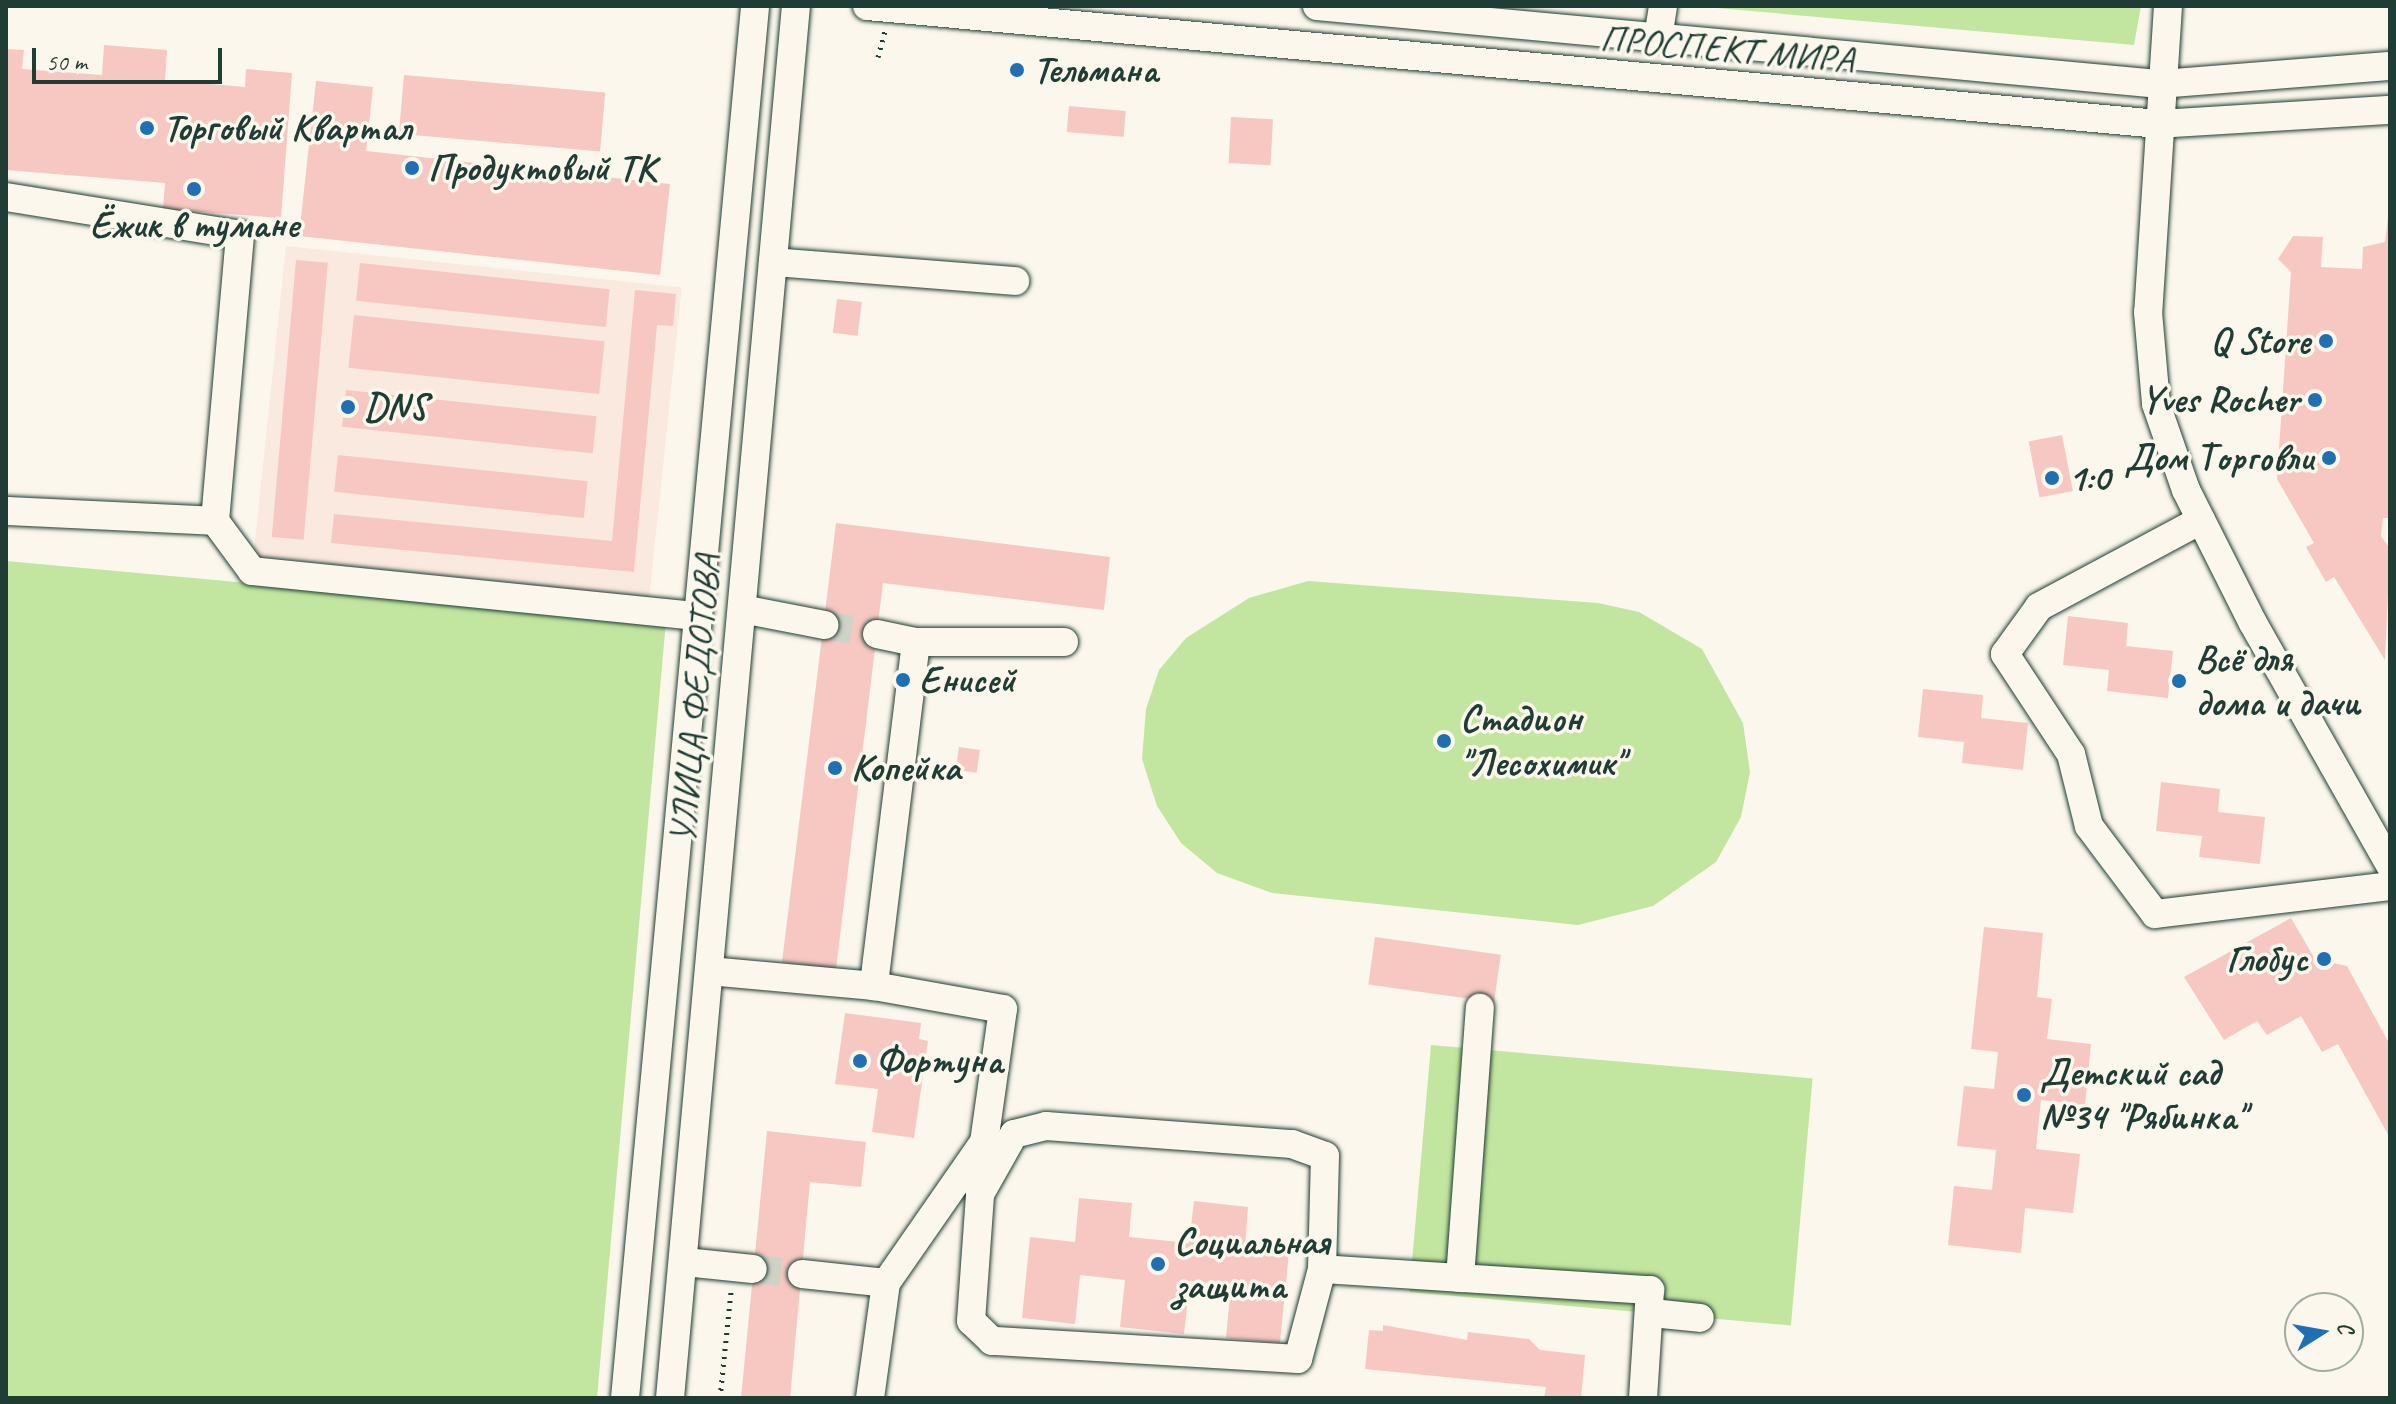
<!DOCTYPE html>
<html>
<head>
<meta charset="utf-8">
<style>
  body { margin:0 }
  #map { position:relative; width:2396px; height:1404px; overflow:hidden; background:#fbf7ec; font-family:Caveat,sans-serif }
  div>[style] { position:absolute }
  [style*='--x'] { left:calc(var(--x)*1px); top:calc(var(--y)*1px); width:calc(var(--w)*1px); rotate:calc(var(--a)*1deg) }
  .built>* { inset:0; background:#fae9df; transform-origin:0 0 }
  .green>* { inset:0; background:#c2e69f; transform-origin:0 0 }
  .building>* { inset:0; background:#f7c7c1; transform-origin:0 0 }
  .minor-tunnel>* { height:28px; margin-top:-14px; transform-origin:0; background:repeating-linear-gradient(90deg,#cfd2c7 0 28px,transparent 0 42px) }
  .path>* { height:5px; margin-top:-2.5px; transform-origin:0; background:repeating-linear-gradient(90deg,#1f3d34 0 2px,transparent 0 8px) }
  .roads { filter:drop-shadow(0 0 2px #1f3d34) drop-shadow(0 0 2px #1f3d34) }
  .minor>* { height:28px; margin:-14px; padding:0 14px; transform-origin:14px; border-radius:14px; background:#fbf7ec }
  .dots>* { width:22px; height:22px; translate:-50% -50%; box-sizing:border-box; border:4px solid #fbf7ec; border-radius:50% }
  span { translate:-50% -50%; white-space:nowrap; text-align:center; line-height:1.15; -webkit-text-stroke:7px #fbf7ec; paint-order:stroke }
  .street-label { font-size:38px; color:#1f3d34 }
  .poi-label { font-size:38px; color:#1f3d34; font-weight:700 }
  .left { translate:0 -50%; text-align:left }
  .right { translate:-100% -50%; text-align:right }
  .frame { position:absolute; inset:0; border:8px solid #1f3d34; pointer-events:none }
  .north { position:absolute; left:2284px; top:1292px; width:80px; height:80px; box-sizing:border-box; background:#fbf7ec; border:2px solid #a3ada2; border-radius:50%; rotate:79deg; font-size:22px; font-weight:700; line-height:32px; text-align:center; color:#1f3d34 }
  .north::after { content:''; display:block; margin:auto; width:28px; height:36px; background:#1f6fb2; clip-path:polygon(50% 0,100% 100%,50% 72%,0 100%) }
  .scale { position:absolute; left:32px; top:48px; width:190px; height:36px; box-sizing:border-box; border:4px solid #1f3d34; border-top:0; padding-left:10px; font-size:24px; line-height:28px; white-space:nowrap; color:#1f3d34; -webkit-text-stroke:6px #fbf7ec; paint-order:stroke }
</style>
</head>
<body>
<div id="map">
  <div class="built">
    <div style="left:286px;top:246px;width:398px;height:312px;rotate:6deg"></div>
  </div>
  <div class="green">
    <div style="clip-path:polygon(1694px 6px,2141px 6px,2134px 45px)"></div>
    <div style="clip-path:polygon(6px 561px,666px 621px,597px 1398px,6px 1398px)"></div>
    <div style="clip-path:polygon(1308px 581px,1598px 603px,1639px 612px,1702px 649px,1743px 723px,1750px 772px,1741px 817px,1716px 862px,1653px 906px,1578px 925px,1272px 893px,1217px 873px,1181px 843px,1157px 806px,1142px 759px,1146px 709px,1159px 670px,1186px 638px,1249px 598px)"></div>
    <div style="left:1431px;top:1045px;width:383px;height:248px;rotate:5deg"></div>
  </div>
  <div class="building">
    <div style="clip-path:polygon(104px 45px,167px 50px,165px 80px,245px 87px,246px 69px,292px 73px,281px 218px,163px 209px,165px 183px,6px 170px,6px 49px,24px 50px,22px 69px,102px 75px)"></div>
    <div style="left:404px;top:75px;width:202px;height:59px;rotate:5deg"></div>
    <div style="clip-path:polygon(316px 81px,373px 87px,366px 151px,670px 184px,660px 275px,299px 236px)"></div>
    <div style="left:1069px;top:106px;width:57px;height:26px;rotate:5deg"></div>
    <div style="left:1231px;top:117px;width:42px;height:46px;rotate:3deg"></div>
    <div style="clip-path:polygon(2390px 201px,2390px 518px,2383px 518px,2381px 536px,2390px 549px,2385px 660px,2334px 577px,2326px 582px,2306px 547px,2314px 543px,2277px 479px,2291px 272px,2278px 259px,2293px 236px,2323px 237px,2321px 267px,2362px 269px,2363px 247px,2385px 242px)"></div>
    <div style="left:296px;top:260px;width:32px;height:278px;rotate:5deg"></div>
    <div style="left:360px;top:263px;width:251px;height:38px;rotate:6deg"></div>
    <div style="clip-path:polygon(635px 290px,676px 294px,673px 326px,657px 325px,634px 572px,331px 543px,334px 514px,612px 541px)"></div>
    <div style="left:837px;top:299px;width:25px;height:34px;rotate:7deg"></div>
    <div style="left:354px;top:315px;width:252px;height:53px;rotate:6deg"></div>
    <div style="left:346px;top:390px;width:252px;height:37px;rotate:6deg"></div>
    <div style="left:2062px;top:435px;width:57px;height:34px;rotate:79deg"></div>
    <div style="left:338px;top:455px;width:251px;height:37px;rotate:6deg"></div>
    <div style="clip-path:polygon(836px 523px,1110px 557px,1104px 610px,883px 583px,836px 969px,782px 962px)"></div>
    <div style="clip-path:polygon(2068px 616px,2128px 623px,2126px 646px,2173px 651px,2168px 698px,2107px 691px,2109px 670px,2063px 665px)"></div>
    <div style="clip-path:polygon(1923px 689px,1983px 695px,1981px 718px,2028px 723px,2023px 770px,1962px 763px,1964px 742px,1918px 737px)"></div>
    <div style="left:959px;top:747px;width:21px;height:23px;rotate:8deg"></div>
    <div style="clip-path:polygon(2161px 782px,2220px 789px,2218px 812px,2265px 817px,2260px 864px,2199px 857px,2202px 836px,2156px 831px)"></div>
    <div style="clip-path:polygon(2291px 918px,2315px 959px,2347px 966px,2390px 1045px,2390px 1138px,2338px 1044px,2322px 1052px,2301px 1016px,2267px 1035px,2257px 1021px,2224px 1040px,2184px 977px)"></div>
    <div style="clip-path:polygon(1984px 927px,2043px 933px,2037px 997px,2052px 999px,2047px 1039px,2091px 1044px,2085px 1105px,2041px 1100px,2036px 1149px,2080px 1154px,2073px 1213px,2025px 1208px,2021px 1253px,1948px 1245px,1954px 1186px,1992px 1190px,1996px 1150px,1957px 1146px,1964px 1086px,1994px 1089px,1998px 1052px,1971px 1049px)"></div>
    <div style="left:1375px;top:937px;width:127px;height:48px;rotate:8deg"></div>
    <div style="clip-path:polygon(845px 1013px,921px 1023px,919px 1039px,928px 1041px,914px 1138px,872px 1132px,878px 1089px,835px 1084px)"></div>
    <div style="clip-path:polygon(767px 1131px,866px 1142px,861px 1187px,810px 1182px,790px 1398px,741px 1398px)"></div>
    <div style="clip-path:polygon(1079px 1198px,1132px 1203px,1129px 1237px,1189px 1243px,1194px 1201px,1248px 1207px,1245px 1247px,1289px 1252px,1280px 1343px,1226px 1338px,1231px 1285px,1190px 1281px,1184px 1334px,1120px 1327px,1125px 1280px,1080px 1275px,1075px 1324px,1022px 1318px,1030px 1237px,1075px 1242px)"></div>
    <div style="clip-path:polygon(1383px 1325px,1467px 1340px,1468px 1332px,1529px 1339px,1540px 1350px,1585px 1355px,1581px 1398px,1544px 1398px,1546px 1387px,1365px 1369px,1369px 1330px,1383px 1331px)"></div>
  </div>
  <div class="minor-tunnel">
    <div style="--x:824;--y:625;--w:54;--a:9.6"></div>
    <div style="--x:753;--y:1269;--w:49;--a:5.8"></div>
  </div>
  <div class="path">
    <div style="--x:878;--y:57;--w:28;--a:-75"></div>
    <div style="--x:720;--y:1398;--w:107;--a:-84.1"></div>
  </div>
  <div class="roads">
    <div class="minor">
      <div style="--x:867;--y:6;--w:1296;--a:5.22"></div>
      <div style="--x:2158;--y:124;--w:232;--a:-3.5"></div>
      <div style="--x:1317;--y:6;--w:847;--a:5.29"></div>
      <div style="--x:2160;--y:84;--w:231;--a:-4.5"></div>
      <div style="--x:2168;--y:6;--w:307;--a:93.7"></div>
      <div style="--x:2148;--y:312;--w:92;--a:85"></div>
      <div style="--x:2156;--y:404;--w:91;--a:70.8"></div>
      <div style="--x:2186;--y:490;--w:149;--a:63.3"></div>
      <div style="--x:2253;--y:623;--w:278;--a:60.5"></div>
      <div style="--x:1658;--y:38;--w:32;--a:-81"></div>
      <div style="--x:6;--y:197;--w:237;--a:9.2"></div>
      <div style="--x:240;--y:235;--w:287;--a:95"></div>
      <div style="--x:215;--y:521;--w:62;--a:53.5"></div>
      <div style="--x:252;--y:571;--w:448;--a:5.8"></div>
      <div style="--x:773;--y:262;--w:243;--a:4.5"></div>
      <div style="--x:6;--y:511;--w:209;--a:2.7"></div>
      <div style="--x:2201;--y:520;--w:184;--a:151.8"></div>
      <div style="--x:2039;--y:607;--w:58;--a:125.9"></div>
      <div style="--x:2005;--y:654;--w:120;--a:56.6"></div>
      <div style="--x:2071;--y:754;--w:74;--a:76"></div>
      <div style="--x:2089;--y:826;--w:110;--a:53.1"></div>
      <div style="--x:2155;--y:914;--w:237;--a:-6.8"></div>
      <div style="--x:742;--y:609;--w:84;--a:11"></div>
      <div style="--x:877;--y:634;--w:40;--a:12"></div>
      <div style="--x:916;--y:642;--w:347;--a:97"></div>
      <div style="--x:874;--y:986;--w:131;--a:10.1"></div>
      <div style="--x:1003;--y:1009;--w:134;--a:98.1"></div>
      <div style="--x:984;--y:1142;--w:172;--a:124.8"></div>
      <div style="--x:916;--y:642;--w:148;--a:0"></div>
      <div style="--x:709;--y:971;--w:166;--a:5.2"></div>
      <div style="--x:1046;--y:1126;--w:247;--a:4.2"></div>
      <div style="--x:1292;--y:1144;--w:35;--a:20"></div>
      <div style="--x:1325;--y:1156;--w:113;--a:91.5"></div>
      <div style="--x:1322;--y:1269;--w:93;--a:104.9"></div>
      <div style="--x:1298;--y:1359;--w:307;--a:-176.6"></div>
      <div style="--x:992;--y:1341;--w:29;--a:-136"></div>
      <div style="--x:971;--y:1321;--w:127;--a:-85.9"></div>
      <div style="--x:980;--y:1194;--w:69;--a:-60.5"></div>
      <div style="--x:1014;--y:1134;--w:33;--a:-14"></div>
      <div style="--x:685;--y:1262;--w:68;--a:5.9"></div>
      <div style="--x:1322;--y:1269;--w:329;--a:3.7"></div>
      <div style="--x:1650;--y:1290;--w:108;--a:93.7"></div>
      <div style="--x:802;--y:1274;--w:84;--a:6.1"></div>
      <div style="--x:886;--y:1283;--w:116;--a:97.9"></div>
      <div style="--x:1460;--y:1278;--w:271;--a:-85.8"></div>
      <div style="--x:1652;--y:1313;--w:48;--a:5.9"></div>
      <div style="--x:625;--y:1398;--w:1398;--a:-84.66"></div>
      <div style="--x:670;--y:1398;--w:1398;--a:-84.83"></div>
    </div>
  </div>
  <div class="dots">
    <div style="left:1017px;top:70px;background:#1f6fb2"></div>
    <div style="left:147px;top:128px;background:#1f6fb2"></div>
    <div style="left:412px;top:168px;background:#1f6fb2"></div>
    <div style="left:194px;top:189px;background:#1f6fb2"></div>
    <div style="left:2326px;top:341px;background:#1f6fb2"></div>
    <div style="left:2315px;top:400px;background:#1f6fb2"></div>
    <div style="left:348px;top:407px;background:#1f6fb2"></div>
    <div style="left:2329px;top:458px;background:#1f6fb2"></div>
    <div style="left:2052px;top:478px;background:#1f6fb2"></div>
    <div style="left:903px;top:680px;background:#1f6fb2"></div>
    <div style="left:2179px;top:681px;background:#1f6fb2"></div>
    <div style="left:1444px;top:741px;background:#1f6fb2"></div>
    <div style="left:835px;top:768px;background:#1f6fb2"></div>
    <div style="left:2324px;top:959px;background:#1f6fb2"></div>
    <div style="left:860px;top:1061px;background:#1f6fb2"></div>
    <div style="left:2024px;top:1095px;background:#1f6fb2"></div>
    <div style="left:1158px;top:1264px;background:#1f6fb2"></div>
  </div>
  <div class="street-label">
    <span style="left:1727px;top:49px;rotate:5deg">ПРОСПЕКТ МИРА</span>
    <span style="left:695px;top:699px;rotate:-85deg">УЛИЦА ФЕДОТОВА</span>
  </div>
  <div class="poi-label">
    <span class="left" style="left:1033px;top:70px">Тельмана</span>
    <span class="left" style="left:163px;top:128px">Торговый Квартал</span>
    <span class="left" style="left:428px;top:168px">Продуктовый ТК</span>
    <span style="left:194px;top:225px">Ёжик в тумане</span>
    <span class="right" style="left:2310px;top:341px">Q Store</span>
    <span class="right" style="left:2299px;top:400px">Yves Rocher</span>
    <span class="left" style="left:364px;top:407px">DNS</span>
    <span class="right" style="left:2313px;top:458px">Дом Торговли</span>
    <span class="left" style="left:2068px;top:478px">1:0</span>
    <span class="left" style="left:2195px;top:681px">Всё для<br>дома и дачи</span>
    <span class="left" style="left:919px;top:680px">Енисей</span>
    <span class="left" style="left:1460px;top:741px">Стадион<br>"Лесохимик"</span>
    <span class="left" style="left:851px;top:768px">Копейка</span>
    <span class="right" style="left:2308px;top:959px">Глобус</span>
    <span class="left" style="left:876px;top:1061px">Фортуна</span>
    <span class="left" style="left:2040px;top:1095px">Детский сад<br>№34 "Рябинка"</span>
    <span class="left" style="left:1174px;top:1264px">Социальная<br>защита</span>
  </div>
  <div class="frame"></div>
  <div class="north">С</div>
  <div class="scale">50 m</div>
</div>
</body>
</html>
